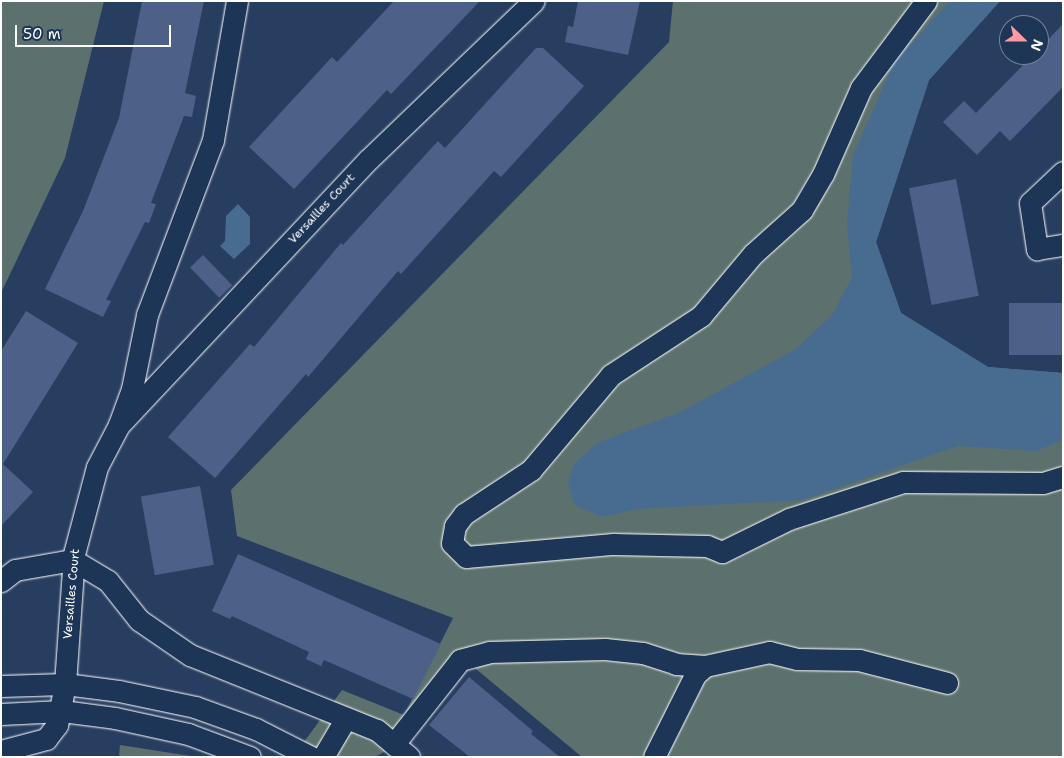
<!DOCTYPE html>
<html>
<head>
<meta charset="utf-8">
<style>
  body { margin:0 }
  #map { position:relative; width:1064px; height:758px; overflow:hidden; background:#273e61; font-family:"Shantell Sans",sans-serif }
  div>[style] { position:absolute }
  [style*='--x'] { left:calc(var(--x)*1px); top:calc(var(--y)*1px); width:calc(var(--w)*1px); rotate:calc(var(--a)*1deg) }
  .green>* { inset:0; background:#5c716d }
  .water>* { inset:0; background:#476c8f }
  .building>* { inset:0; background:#4d6188; transform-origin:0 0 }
  .roads { filter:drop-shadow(0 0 1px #fff) drop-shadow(0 0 1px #fff) }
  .minor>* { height:21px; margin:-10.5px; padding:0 10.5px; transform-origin:10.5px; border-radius:10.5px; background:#1d3557 }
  span { translate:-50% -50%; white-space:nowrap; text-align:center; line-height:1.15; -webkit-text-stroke:5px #1d3557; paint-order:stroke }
  .street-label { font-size:12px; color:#fff }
  .frame { position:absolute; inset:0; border:2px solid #fff; pointer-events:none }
  .north { position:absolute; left:999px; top:15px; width:50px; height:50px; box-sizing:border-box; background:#1d3557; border:1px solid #77869a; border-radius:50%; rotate:112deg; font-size:14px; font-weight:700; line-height:20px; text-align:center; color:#fff }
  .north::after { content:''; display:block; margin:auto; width:18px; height:22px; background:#ff9aa2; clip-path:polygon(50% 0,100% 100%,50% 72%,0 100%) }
  .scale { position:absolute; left:15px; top:25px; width:156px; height:22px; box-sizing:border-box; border:2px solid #fff; border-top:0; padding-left:6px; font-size:15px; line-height:18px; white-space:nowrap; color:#fff; -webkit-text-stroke:4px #1d3557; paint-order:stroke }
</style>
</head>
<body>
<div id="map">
  <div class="green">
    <div style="clip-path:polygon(1px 1px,104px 1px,65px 158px,1px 293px)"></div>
    <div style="clip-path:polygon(673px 1px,1000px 1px,929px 80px,876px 242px,901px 313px,988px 367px,1063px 373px,1063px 757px,582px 757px,470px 664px,411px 737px,375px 757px,293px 757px,342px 690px,404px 715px,453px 618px,237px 536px,231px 490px,669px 42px)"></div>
    <div style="clip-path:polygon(120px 745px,197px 757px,119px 757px)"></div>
  </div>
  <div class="water">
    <div style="clip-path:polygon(950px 1px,1000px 1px,929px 80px,876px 242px,901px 313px,988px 367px,1063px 373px,1063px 440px,1036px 451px,958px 446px,802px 500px,638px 509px,602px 517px,575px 505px,568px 484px,574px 464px,597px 443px,680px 412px,796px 349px,832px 315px,852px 277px,847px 223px,853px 155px,895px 61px)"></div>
    <div style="clip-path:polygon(238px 204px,250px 217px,250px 244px,234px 259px,220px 246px,225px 241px,226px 216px)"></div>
  </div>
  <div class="building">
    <div style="clip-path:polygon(142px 1px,204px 1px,185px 93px,196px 96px,192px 117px,184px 116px,151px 203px,156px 204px,149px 223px,145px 222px,106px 300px,111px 301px,103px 317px,45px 289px,83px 211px,119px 118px)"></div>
    <div style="clip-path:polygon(394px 1px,480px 1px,391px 94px,387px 90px,294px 189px,249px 147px,332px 57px,337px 62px)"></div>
    <div style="clip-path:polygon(578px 1px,640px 1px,628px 55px,565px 42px,568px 26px,573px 27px)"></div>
    <div style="clip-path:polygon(1063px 24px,1063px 87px,1010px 141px,1000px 131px,977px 155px,943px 122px,964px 101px,976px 113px,1033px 55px,1039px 55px,1039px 49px)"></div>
    <div style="clip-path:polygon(536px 48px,543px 48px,584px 86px,501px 177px,494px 171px,401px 274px,398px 271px,308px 377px,306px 374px,215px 478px,168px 437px,250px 344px,254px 347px,341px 243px,343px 245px,438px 141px,445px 148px)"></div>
    <div style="left:956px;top:179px;width:119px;height:48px;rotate:79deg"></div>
    <div style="left:203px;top:255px;width:42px;height:18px;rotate:46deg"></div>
    <div style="left:1063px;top:303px;width:52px;height:54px;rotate:90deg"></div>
    <div style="clip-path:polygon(26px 311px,78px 343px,3px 464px,33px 492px,1px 526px,1px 351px)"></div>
    <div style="left:200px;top:486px;width:80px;height:60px;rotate:80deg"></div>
    <div style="clip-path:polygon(238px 554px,441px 644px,413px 699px,324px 660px,321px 666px,306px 659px,309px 652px,232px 616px,230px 619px,212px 611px)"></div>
    <div style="clip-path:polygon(469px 677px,533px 731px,531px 734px,560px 757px,470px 757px,429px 725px)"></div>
  </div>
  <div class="roads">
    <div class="minor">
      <div style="--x:237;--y:1;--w:141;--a:99.8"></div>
      <div style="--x:213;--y:140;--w:187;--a:110.7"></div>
      <div style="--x:147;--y:315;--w:76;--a:101.5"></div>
      <div style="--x:132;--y:389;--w:38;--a:110"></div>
      <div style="--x:119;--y:425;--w:365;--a:-46.8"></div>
      <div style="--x:369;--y:159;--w:228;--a:-43.8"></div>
      <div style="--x:926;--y:1;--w:109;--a:126.8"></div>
      <div style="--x:861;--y:88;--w:94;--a:113.8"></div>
      <div style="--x:823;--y:174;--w:42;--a:120.3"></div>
      <div style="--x:802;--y:210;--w:66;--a:138.1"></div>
      <div style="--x:753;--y:254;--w:81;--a:130"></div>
      <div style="--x:701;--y:316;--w:108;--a:146.8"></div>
      <div style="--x:611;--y:375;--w:124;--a:130.1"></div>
      <div style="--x:531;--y:470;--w:80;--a:146.7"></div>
      <div style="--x:464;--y:514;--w:15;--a:127"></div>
      <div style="--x:455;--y:526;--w:17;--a:100"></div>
      <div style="--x:452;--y:543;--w:20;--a:45"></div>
      <div style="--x:466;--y:557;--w:148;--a:-5.1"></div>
      <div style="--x:613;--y:544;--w:94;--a:1.2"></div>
      <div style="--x:707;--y:546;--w:16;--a:22"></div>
      <div style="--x:722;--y:552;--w:75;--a:-26.2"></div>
      <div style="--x:789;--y:519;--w:120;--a:-18"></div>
      <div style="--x:903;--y:482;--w:140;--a:0.4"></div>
      <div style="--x:1043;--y:483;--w:21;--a:-17"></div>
      <div style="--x:1063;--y:172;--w:45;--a:136.8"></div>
      <div style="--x:1030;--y:203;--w:47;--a:81.3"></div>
      <div style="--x:1037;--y:249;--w:26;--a:-9"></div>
      <div style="--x:1;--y:581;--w:18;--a:-38"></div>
      <div style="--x:15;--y:570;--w:59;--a:-9.8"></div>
      <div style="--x:73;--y:560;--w:41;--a:31"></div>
      <div style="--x:108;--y:581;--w:50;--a:51.5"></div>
      <div style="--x:139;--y:620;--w:62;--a:34.5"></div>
      <div style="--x:190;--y:655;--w:201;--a:21.9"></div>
      <div style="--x:377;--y:730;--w:42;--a:40.2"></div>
      <div style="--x:1;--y:686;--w:64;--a:-1.8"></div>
      <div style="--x:65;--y:684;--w:54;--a:7.4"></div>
      <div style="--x:119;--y:691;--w:78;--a:11.9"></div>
      <div style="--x:195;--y:707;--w:65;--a:19.8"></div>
      <div style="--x:256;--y:729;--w:62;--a:27"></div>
      <div style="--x:1;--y:714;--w:61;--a:-2.8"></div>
      <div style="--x:62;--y:711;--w:53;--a:7.5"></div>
      <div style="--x:115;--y:718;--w:75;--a:12.4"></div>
      <div style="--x:188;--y:734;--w:66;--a:20.4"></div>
      <div style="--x:394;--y:744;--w:107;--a:-51.8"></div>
      <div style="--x:460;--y:660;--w:30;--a:-15"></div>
      <div style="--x:489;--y:652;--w:116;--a:-1.5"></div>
      <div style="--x:605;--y:649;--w:38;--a:6"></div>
      <div style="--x:643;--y:653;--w:35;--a:18"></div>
      <div style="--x:676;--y:664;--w:29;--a:4"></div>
      <div style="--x:705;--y:666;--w:66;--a:-12.3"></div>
      <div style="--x:769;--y:652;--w:29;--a:14"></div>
      <div style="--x:797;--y:659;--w:62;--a:0.9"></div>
      <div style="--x:859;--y:660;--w:91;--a:14.6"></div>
      <div style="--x:1;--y:751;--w:47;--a:-14.9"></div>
      <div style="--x:46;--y:739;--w:18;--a:-52"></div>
      <div style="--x:57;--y:725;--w:42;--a:-79"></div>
      <div style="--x:65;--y:684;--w:130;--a:-86"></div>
      <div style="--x:74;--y:554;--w:90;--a:-75.2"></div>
      <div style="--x:97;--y:467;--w:47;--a:-62.4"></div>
      <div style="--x:323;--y:757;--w:45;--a:-59.5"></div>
      <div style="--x:654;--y:757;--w:92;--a:-63.4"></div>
      <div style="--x:695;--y:675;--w:13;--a:-42"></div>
    </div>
  </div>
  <div class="street-label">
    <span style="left:322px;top:209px;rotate:-47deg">Versailles Court</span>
    <span style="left:72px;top:594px;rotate:-85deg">Versailles Court</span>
  </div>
  <div class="frame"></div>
  <div class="north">N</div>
  <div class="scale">50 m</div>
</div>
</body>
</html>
